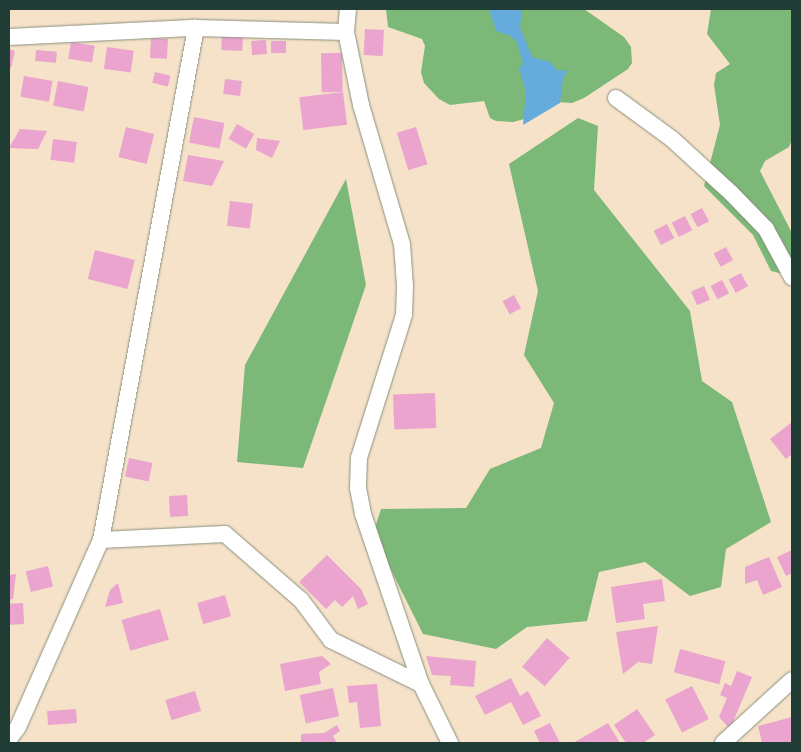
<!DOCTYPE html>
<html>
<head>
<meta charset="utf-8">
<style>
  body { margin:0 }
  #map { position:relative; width:801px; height:752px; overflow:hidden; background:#f5e2c9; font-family:Dekko,sans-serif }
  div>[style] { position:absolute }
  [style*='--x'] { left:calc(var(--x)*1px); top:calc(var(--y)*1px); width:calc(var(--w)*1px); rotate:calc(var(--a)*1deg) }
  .forest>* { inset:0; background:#7cb878 }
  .water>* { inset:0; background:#65abdb }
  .building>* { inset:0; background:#eaa4ce; transform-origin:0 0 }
  .roads { filter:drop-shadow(0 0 1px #8a907e) drop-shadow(0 0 1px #8a907e) }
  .minor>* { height:16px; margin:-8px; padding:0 8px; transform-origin:8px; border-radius:8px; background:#fff }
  span { translate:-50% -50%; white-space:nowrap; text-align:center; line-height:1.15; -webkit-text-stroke:4.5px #fbf7ec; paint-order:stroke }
  .frame { position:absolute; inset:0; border:10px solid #1f3d34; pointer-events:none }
</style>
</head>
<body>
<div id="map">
  <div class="forest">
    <div style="clip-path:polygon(386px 9px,494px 9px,510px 27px,531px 64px,528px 118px,513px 122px,496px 121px,490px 118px,484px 101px,450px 105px,439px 99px,424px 83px,421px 72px,425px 46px,422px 39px,388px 27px)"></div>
    <div style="clip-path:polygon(519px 9px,584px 9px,624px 37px,631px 47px,632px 63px,628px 69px,584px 98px,572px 103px,556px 102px,522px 42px,515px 23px)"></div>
    <div style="clip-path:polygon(711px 9px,792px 9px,792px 139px,789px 147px,765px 161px,760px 171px,792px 233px,792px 276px,771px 271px,753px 235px,704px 186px,720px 125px,714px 85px,716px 73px,730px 64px,707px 34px)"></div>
    <div style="clip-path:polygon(578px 118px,598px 126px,594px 190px,690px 311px,702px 381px,732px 402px,771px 522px,726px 549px,721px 587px,690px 596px,645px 562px,599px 572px,587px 621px,527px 627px,496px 649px,423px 634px,373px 534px,381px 509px,466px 508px,490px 469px,541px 448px,554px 403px,524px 355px,538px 291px,509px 164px)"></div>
    <div style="clip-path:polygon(346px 179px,366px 285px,303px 468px,237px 462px,245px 365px)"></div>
  </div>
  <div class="water">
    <div style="clip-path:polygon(489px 9px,522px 9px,520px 27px,532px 57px,550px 62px,557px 70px,568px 71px,563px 78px,560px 103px,523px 125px,526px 92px,519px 68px,523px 64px,517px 42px,511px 36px,496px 31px)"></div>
  </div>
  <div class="building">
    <div style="left:365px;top:29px;width:19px;height:26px;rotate:3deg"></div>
    <div style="left:222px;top:35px;width:21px;height:15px;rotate:3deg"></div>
    <div style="left:151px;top:38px;width:17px;height:20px;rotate:3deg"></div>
    <div style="left:266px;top:40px;width:14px;height:15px;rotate:86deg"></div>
    <div style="left:271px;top:41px;width:15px;height:12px"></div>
    <div style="left:71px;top:42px;width:24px;height:17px;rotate:9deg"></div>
    <div style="left:107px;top:47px;width:27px;height:22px;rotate:8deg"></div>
    <div style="clip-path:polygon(9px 49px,15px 51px,11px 68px,9px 67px)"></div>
    <div style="left:36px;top:50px;width:21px;height:11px;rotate:5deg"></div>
    <div style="left:342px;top:53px;width:39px;height:21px;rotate:89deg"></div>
    <div style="left:155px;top:72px;width:16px;height:11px;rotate:14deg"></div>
    <div style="left:24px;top:76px;width:29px;height:21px;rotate:10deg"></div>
    <div style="left:225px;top:79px;width:17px;height:15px;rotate:7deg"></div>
    <div style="left:58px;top:81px;width:31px;height:25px;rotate:11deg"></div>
    <div style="left:343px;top:92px;width:33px;height:44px;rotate:83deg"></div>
    <div style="left:194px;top:117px;width:31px;height:26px;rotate:11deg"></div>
    <div style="left:237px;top:124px;width:20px;height:17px;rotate:30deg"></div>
    <div style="left:126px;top:127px;width:29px;height:31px;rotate:14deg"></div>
    <div style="left:416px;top:127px;width:39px;height:20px;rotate:73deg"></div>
    <div style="clip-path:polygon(20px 129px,47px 131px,38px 149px,9px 148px)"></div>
    <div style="clip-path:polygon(257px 138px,280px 141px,272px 158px,256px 150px)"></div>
    <div style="left:53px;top:139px;width:24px;height:21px;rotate:7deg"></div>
    <div style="clip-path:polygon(188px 155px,224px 161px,212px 186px,183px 181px)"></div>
    <div style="left:230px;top:201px;width:23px;height:25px;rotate:7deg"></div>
    <div style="left:702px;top:208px;width:15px;height:13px;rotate:62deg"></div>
    <div style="left:685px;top:216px;width:16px;height:15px;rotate:63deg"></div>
    <div style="left:667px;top:224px;width:16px;height:15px;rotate:63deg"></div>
    <div style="left:726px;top:247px;width:15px;height:14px;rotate:62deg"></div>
    <div style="left:95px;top:250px;width:41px;height:30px;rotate:14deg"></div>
    <div style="left:741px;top:273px;width:15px;height:14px;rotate:62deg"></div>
    <div style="left:722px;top:280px;width:15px;height:13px;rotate:62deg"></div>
    <div style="left:704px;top:286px;width:15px;height:14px;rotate:67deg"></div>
    <div style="left:514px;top:295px;width:15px;height:13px;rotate:62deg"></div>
    <div style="left:435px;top:393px;width:35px;height:42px;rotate:88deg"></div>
    <div style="clip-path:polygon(792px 422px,792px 454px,786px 459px,770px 439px)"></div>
    <div style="left:129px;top:458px;width:24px;height:19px;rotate:12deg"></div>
    <div style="left:187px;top:495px;width:21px;height:18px;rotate:87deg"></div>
    <div style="clip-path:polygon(792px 550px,792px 573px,786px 576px,777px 557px)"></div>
    <div style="clip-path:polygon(327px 555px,361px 589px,368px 604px,358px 609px,353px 596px,342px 607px,335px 600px,326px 609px,299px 582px)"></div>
    <div style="clip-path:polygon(769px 557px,782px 587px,763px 595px,757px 580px,745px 584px,745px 567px)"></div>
    <div style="left:48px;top:566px;width:21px;height:23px;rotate:76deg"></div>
    <div style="clip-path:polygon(16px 574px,13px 599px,9px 600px,9px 575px)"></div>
    <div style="clip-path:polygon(662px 579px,665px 601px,643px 604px,645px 619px,616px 623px,611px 587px)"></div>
    <div style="clip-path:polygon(118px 583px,123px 603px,105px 607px,110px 590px)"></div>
    <div style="left:225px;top:595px;width:22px;height:29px;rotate:74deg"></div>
    <div style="left:23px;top:603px;width:21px;height:14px;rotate:87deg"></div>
    <div style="left:160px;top:609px;width:32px;height:40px;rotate:74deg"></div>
    <div style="clip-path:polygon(658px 626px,652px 664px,638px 662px,623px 674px,616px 632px)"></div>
    <div style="left:547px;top:638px;width:30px;height:38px;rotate:41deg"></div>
    <div style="left:680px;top:649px;width:47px;height:24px;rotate:15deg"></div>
    <div style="clip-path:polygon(322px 656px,331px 664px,319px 672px,321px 684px,285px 691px,280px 664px)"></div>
    <div style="clip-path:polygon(426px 656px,476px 661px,474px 687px,450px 685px,451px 676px,432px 675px)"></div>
    <div style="clip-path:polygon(737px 671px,752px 677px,730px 729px,719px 717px,727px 698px,720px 695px,725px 683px,731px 686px)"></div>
    <div style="clip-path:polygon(511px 678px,520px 696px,528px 691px,541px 716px,523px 725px,511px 702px,485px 715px,475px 696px)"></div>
    <div style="clip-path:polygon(377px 684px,381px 726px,360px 728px,357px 702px,349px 703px,347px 686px)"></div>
    <div style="left:692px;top:686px;width:37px;height:30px;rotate:63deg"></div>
    <div style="left:333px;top:688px;width:29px;height:34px;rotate:78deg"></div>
    <div style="left:195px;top:691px;width:21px;height:31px;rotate:73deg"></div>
    <div style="left:76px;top:709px;width:14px;height:29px;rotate:86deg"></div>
    <div style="clip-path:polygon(637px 709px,655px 735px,643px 743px,626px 743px,614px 725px)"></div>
    <div style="clip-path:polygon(792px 717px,792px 743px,762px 743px,758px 726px)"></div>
    <div style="clip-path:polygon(550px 723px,560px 743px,540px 743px,534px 731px)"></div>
    <div style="clip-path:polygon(608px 723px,620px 743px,573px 743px)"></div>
    <div style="clip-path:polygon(337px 725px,340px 731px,333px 736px,337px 743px,301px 743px,301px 734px,324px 733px)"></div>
  </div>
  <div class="roads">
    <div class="minor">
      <div style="--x:348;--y:9;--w:23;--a:95"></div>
      <div style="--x:346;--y:32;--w:75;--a:78.4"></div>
      <div style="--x:361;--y:105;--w:145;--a:73.6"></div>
      <div style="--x:402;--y:244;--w:42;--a:85.9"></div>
      <div style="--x:405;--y:286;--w:29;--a:92"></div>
      <div style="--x:404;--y:315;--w:150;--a:107.5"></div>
      <div style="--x:359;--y:458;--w:30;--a:92"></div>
      <div style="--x:358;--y:488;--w:26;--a:79"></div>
      <div style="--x:363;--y:514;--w:180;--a:71.2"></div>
      <div style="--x:421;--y:684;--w:66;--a:63.8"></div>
      <div style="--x:9;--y:37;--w:187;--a:-2.8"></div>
      <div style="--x:196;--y:28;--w:150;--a:1.5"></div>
      <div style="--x:616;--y:98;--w:69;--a:36.2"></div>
      <div style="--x:672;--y:139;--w:81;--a:42.5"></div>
      <div style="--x:732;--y:194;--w:49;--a:45.8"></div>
      <div style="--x:766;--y:229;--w:55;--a:61.6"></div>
      <div style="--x:101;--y:540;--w:124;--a:-2.8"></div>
      <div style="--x:225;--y:534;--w:101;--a:41"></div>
      <div style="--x:301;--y:600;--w:50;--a:53.1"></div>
      <div style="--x:331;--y:640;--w:100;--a:26.1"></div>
      <div style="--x:9;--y:739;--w:15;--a:-53"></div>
      <div style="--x:18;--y:727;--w:205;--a:-66.1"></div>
      <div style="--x:101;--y:540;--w:521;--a:-79.49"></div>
      <div style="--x:723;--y:743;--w:93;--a:-42.4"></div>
    </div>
  </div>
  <div class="frame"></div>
</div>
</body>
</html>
